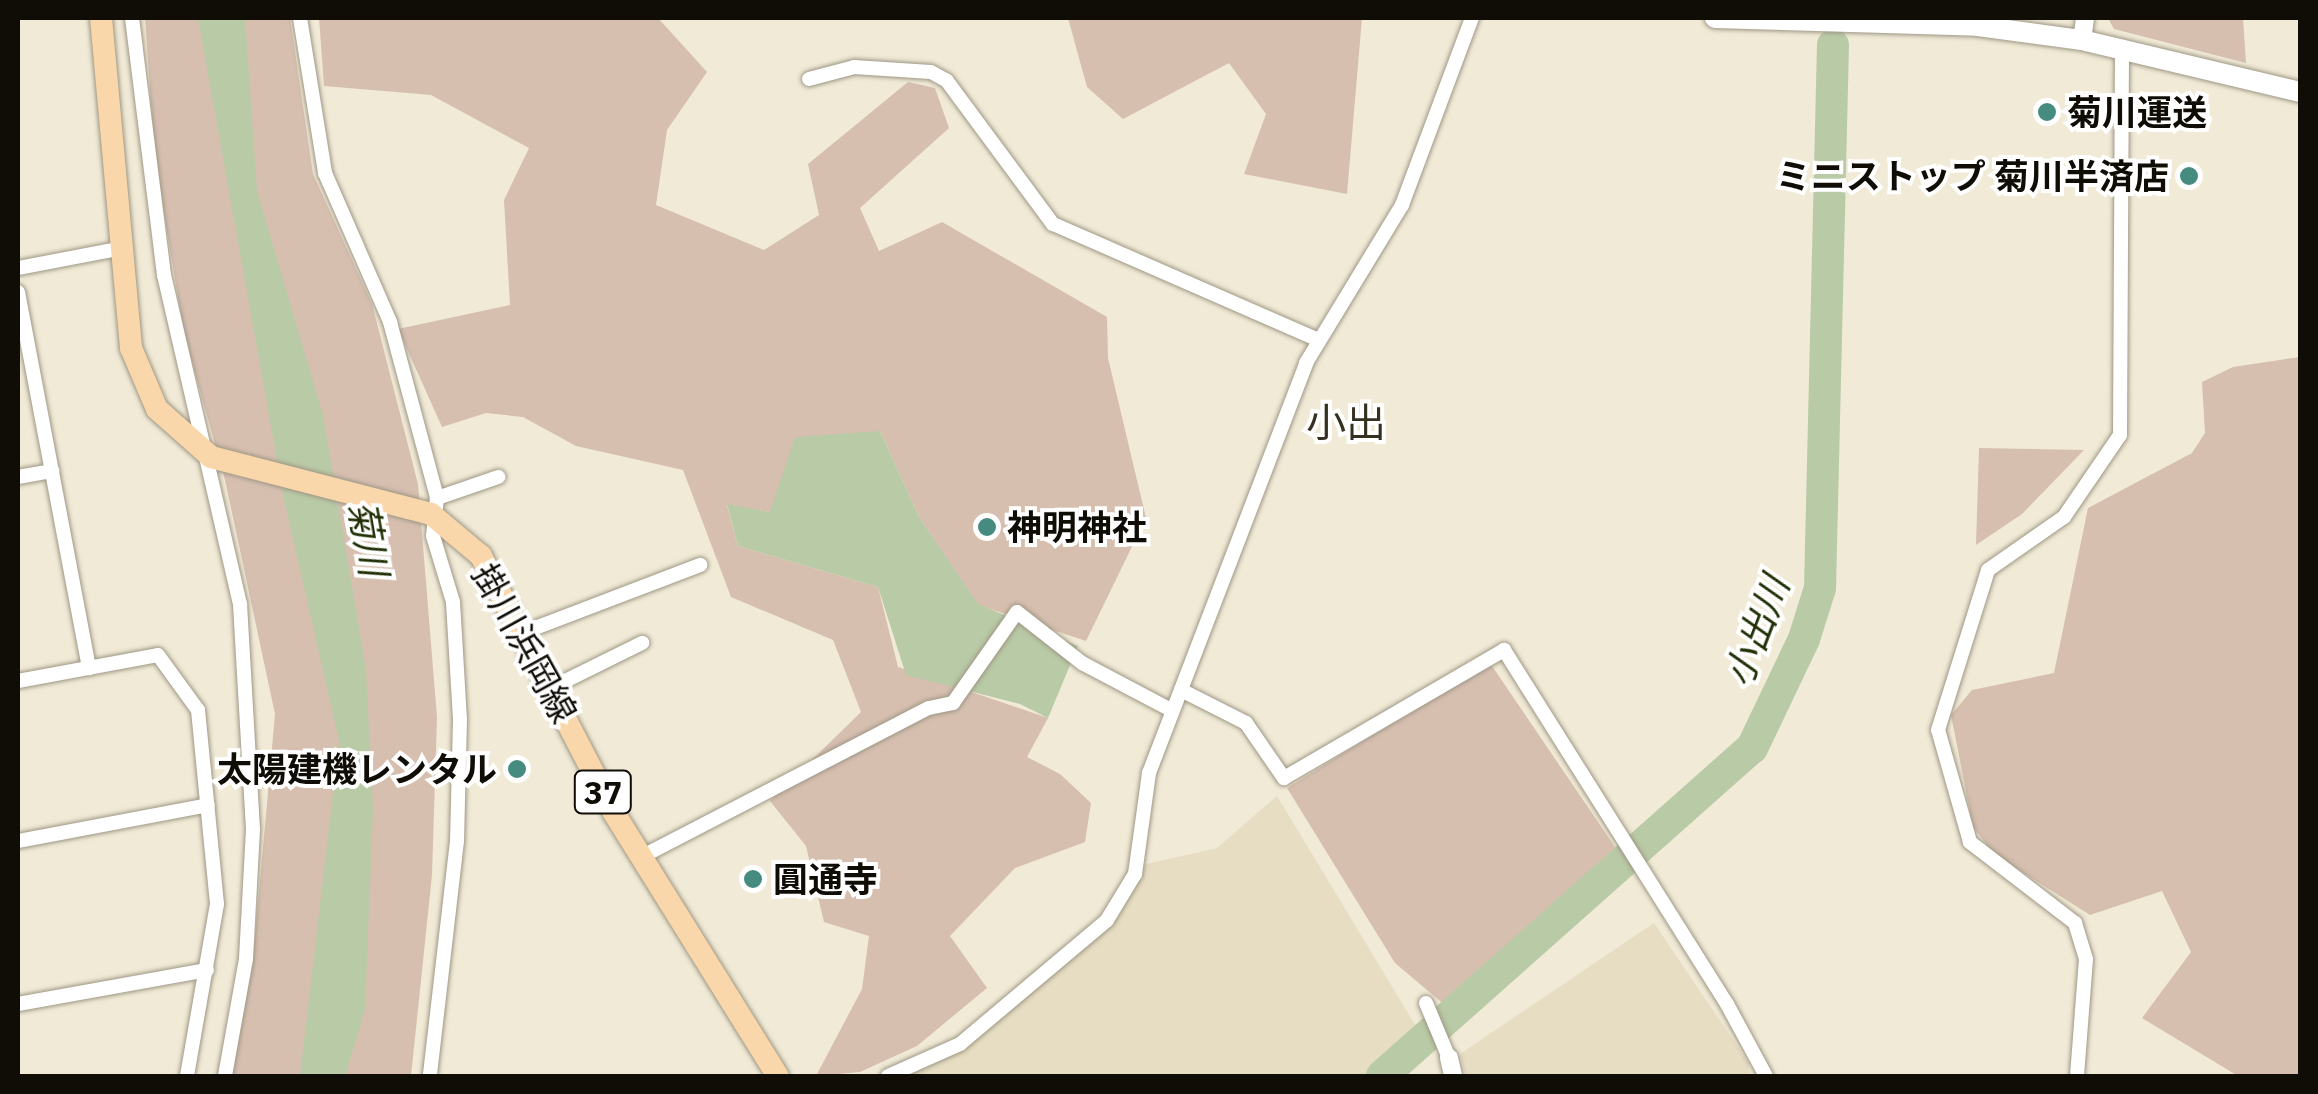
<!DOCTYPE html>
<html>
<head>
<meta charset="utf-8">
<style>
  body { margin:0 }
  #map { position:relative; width:2318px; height:1094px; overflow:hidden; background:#f0ead6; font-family:"IBM Plex Sans","Noto Sans JP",sans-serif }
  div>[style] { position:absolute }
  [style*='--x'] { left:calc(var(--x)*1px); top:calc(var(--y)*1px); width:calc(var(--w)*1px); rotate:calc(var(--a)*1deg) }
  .built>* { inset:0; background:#e6ddc2 }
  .green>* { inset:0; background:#d7bfb0 }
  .water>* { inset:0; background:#b9caa6 }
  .river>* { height:32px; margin:-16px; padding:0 16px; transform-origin:16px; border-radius:16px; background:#b9caa6 }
  .roads { filter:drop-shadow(0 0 2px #9e9785) drop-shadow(0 0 2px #9e9785) }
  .minor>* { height:14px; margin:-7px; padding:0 7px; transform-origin:7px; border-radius:7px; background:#fff }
  .tertiary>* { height:18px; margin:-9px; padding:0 9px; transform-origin:9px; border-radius:9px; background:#fff }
  .secondary>* { height:20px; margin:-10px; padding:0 10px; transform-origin:10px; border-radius:10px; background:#fff }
  .primary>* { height:22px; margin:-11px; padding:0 11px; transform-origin:11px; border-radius:11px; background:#f9d7aa }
  .dots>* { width:28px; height:28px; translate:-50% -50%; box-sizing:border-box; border:5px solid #fff; border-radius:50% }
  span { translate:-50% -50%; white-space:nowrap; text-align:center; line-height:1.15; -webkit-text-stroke:8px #fff; paint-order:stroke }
  .shield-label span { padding:2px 8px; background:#fff; border:2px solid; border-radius:8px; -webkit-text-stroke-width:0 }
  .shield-label { font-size:32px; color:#100d07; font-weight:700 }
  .poi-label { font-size:35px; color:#100d07; font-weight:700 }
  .left { translate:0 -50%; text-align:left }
  .right { translate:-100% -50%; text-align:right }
  .street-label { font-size:35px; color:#100d07 }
  .water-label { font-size:38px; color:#213006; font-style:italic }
  .quarter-label { font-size:40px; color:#353020 }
  .frame { position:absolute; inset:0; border:20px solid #100d07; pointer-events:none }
</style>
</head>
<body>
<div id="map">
  <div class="built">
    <div style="clip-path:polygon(1277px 796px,1420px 1033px,1370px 1076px,900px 1076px,1089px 944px,1126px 902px,1146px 864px,1217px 848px)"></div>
    <div style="clip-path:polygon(1654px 923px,1748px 1062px,1750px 1076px,1466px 1076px,1460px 1054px)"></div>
  </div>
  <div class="green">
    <div style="clip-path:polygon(145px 18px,290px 18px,313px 174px,372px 304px,418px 484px,437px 717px,432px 875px,411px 1076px,232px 1076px,254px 948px,275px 714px,225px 480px,184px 333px,155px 158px)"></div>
    <div style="clip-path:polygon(319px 18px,658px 18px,707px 72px,667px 130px,656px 205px,764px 250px,819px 215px,808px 164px,908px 82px,935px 88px,949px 128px,860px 208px,879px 251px,942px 222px,1107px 317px,1108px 358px,1146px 518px,1086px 641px,978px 605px,919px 517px,880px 431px,770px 512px,727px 505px,738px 546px,878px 587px,898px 667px,1048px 718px,1027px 757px,1060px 774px,1091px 803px,1085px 842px,1015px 868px,950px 936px,987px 988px,917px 1046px,860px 1072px,816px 1076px,862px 989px,869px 936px,824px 922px,806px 846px,770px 801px,861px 712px,833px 640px,731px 597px,683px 470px,576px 446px,523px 417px,486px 413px,442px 427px,398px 329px,510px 305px,504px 200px,529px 148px,431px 95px,324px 86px)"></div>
    <div style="clip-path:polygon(1068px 18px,1362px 18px,1347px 194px,1244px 174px,1266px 114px,1229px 63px,1123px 119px,1087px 87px)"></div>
    <div style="clip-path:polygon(2108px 18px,2243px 18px,2246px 63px,2114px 29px)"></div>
    <div style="clip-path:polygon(2300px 357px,2300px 1076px,2238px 1076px,2142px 1018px,2191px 952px,2162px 891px,2090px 915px,1994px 854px,1973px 827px,1951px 715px,1972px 690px,2054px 673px,2088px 508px,2192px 453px,2205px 433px,2202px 382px,2233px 367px)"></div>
    <div style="clip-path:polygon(1979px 448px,2084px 450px,2022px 514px,1976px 545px)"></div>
    <div style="clip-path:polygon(1490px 663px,1617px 850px,1446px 1006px,1395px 963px,1287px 788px)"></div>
  </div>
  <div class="water">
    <div style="clip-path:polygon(198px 18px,245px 18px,257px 191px,323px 415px,366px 669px,373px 809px,365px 1010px,345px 1076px,300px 1076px,339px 741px,284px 499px)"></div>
    <div style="clip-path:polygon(880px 431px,919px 517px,978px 604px,1078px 646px,1048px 718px,1020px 704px,906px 675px,878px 587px,738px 546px,727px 504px,770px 512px,795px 437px)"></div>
  </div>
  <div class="river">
    <div style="--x:1382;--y:1076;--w:494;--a:-41.6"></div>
    <div style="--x:1752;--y:748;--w:121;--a:-64.5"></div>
    <div style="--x:1804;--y:639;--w:53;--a:-72.6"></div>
    <div style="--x:1820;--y:588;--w:543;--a:-88.63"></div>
  </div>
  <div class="roads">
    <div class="minor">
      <div style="--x:132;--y:18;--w:259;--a:82.9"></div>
      <div style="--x:164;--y:275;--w:338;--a:77"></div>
      <div style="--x:240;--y:604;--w:225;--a:86.7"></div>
      <div style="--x:253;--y:829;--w:130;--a:93.1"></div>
      <div style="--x:246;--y:959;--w:119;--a:100.2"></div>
      <div style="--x:300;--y:18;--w:157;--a:80.8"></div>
      <div style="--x:325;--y:173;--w:163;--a:66.4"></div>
      <div style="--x:390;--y:322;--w:182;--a:75"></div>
      <div style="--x:437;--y:498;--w:38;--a:96"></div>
      <div style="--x:433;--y:536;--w:69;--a:73.1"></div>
      <div style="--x:453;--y:602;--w:117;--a:86.6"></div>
      <div style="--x:460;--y:719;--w:122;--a:91.4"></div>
      <div style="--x:457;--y:841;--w:237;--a:96.6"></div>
      <div style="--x:809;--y:79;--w:47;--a:-14.9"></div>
      <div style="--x:854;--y:67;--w:77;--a:3.7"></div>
      <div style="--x:931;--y:72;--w:18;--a:29"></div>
      <div style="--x:947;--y:81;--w:178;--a:53.5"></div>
      <div style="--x:1053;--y:224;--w:287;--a:23.6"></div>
      <div style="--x:18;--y:268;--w:107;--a:-10.8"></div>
      <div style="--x:18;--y:292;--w:383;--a:79.3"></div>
      <div style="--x:18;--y:477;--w:35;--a:-10"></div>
      <div style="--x:437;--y:498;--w:65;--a:-19"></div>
      <div style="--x:522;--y:633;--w:191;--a:-20.9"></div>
      <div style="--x:18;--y:681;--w:142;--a:-10.5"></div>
      <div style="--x:158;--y:655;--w:68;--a:54"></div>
      <div style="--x:198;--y:710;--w:195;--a:84.4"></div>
      <div style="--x:217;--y:904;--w:175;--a:99.9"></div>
      <div style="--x:551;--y:688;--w:102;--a:-26.3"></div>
      <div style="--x:1181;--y:690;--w:73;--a:26.9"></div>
      <div style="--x:1246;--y:723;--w:67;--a:55.4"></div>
      <div style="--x:1284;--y:778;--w:255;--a:-30.2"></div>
      <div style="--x:1504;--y:650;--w:418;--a:57.8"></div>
      <div style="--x:1727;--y:1004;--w:82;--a:61.6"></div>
      <div style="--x:18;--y:841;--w:193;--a:-10.7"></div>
      <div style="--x:641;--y:857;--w:324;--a:-27.4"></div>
      <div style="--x:929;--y:708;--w:25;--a:-12"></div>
      <div style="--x:953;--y:703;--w:111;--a:-54.9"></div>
      <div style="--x:1017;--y:612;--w:83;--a:38.1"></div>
      <div style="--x:1082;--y:663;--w:101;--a:27.8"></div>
      <div style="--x:1426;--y:1003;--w:60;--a:67.3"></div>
      <div style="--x:18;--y:1004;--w:192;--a:-10.2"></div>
      <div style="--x:888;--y:1076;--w:79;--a:-24"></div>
      <div style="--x:960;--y:1044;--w:192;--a:-40.1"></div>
      <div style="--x:1107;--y:920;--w:54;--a:-58.7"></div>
      <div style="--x:1135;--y:874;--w:102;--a:-82.1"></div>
      <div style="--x:1149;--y:773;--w:439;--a:-69"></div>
      <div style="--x:1306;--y:363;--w:185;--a:-58.7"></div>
      <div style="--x:1402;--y:205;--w:200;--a:-69.5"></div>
      <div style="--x:2077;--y:1076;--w:117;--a:-85.6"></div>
      <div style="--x:2086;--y:959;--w:38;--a:-107"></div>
      <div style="--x:2075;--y:923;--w:133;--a:-142.4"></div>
      <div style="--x:1970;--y:842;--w:116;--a:-105.9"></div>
      <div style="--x:1938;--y:730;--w:168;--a:-72.6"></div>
      <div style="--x:1988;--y:570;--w:93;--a:-34.9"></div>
      <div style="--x:2064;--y:517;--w:99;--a:-55.7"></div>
      <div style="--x:2120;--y:435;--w:386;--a:-89.7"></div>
    </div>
    <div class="tertiary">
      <div style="--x:2082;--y:40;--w:22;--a:-82"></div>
      <div style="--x:1449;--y:1058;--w:18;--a:77"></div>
    </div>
    <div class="secondary">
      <div style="--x:1715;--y:18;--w:263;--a:1.7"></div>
      <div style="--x:1978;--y:26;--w:105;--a:7.7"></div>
      <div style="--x:2082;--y:40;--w:224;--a:13.4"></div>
    </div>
    <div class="primary">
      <div style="--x:101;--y:18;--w:331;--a:84.8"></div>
      <div style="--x:131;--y:348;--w:66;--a:66.9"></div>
      <div style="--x:157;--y:409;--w:72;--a:41.6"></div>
      <div style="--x:211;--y:457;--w:227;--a:14.5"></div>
      <div style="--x:431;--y:514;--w:65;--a:40"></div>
      <div style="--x:481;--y:556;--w:289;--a:62.6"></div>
      <div style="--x:614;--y:813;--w:310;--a:58.1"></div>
    </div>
  </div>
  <div class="dots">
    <div style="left:2047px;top:112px;background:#468b80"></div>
    <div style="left:2189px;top:176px;background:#468b80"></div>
    <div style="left:987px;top:527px;background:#468b80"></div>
    <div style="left:517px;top:769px;background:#468b80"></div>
    <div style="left:753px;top:879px;background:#468b80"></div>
  </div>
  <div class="shield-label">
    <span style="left:603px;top:792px">37</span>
  </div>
  <div class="poi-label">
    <span class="left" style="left:2067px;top:112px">菊川運送</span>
    <span class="right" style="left:2169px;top:176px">ミニストップ 菊川半済店</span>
    <span class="left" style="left:1007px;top:527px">神明神社</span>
    <span class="right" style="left:497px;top:769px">太陽建機レンタル</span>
    <span class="left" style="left:773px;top:879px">圓通寺</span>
  </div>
  <div class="street-label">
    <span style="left:525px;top:643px;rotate:61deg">掛川浜岡線</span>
  </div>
  <div class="water-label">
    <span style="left:369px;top:538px;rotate:80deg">菊川</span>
    <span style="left:1756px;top:631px;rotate:-69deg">小出川</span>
  </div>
  <div class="quarter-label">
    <span style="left:1346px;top:422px">小出</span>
  </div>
  <div class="frame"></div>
</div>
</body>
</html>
